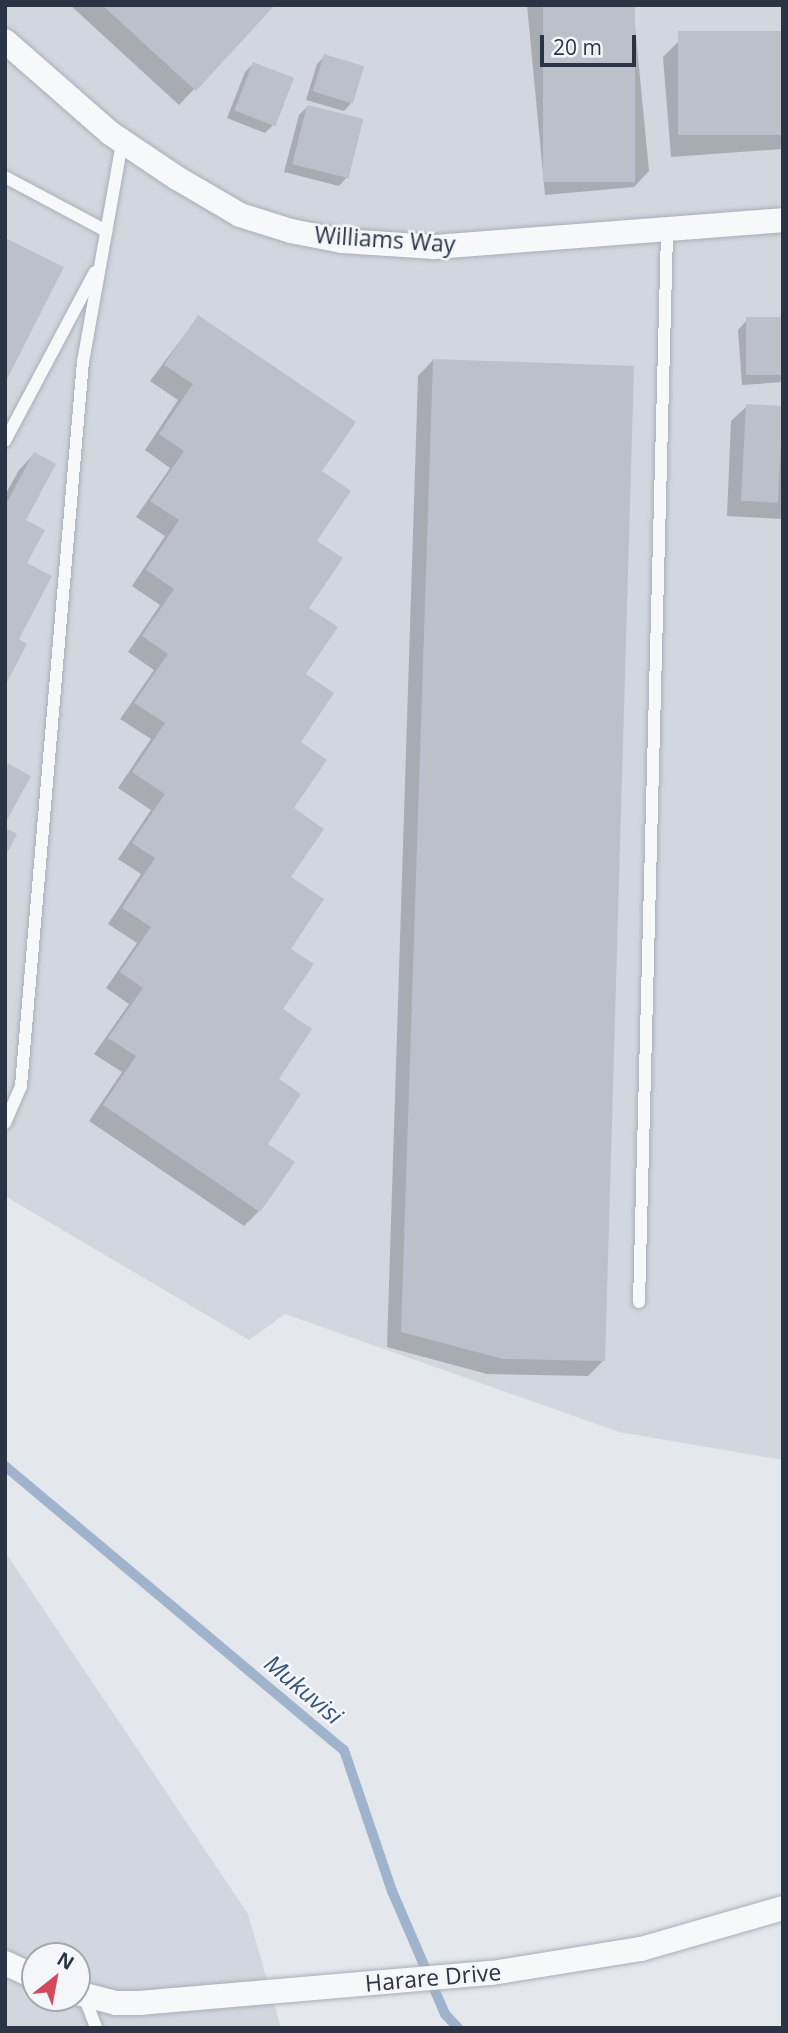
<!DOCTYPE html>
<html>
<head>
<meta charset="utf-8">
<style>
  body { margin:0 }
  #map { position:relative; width:788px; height:2033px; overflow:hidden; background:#e4e7ec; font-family:"Open Sans",sans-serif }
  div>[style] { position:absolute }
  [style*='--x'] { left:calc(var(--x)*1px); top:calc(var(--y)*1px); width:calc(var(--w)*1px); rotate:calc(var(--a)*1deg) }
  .built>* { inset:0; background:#d2d6de }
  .shadow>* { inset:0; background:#0003 }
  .stream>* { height:10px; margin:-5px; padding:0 5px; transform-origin:5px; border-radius:5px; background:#9fb4cc }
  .building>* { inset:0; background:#bbc0ca; transform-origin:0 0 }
  .roads { filter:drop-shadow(0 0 2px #a9aeb7) drop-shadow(0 0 2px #a9aeb7) }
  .lane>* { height:12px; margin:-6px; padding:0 6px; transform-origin:6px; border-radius:6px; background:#f7f8fa }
  .street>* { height:24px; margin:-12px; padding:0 12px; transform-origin:12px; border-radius:12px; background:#f7f8fa }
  span { translate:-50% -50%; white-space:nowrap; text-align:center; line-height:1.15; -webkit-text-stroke:5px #f4f6f9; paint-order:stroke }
  .street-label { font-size:23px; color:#2b3445 }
  .water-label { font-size:24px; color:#34527a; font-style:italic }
  .frame { position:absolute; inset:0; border:7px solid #2b3445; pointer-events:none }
  .north { position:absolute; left:21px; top:1942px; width:70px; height:70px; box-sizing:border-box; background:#f4f6f9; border:2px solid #a4a8b1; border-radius:50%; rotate:31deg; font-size:19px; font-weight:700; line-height:28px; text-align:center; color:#2b3445 }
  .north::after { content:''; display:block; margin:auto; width:24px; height:32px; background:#d1495b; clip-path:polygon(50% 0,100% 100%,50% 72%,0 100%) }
  .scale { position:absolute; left:540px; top:35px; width:96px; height:32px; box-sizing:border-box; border:4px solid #2b3445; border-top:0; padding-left:9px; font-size:21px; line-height:24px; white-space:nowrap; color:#2b3445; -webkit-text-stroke:5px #f4f6f9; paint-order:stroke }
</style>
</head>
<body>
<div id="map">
  <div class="built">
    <div style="clip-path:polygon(5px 5px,783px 5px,783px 1460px,619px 1432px,285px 1314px,249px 1340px,5px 1196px)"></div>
    <div style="clip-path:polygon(evenodd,5px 1552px,248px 1914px,281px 2028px,5px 2028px,5px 1552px,35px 1956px,77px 1956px,77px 1998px,35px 1998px,35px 1956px)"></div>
  </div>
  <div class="shadow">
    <div style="clip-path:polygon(70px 5px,273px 5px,179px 105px)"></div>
    <div style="clip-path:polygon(527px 5px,633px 5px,649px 171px,634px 187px,545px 195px)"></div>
    <div style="clip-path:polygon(783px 33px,783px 149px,671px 157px,663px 57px,679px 41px)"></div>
    <div style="clip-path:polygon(325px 56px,352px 102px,344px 111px,306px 100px,317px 64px)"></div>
    <div style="clip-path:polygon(253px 64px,291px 79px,274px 124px,265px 133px,227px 118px,245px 72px)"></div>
    <div style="clip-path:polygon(307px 107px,347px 177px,339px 186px,284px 172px,299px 115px)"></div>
    <div style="clip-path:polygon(783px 302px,783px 382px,742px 385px,738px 330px,746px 321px,780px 319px)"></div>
    <div style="clip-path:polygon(198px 317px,320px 472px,291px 809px,289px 949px,276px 1080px,259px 1211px,244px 1226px,89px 1121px,122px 1072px,94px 1054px,129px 1004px,106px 988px,137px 943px,108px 924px,141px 874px,118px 859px,151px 810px,118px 788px,151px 739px,120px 719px,154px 670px,128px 652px,160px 605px,132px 586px,165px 536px,136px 517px,170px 468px,145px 450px,178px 400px,150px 381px)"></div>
    <div style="clip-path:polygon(433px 360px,604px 1360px,588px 1376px,487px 1374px,387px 1347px,418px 376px)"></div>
    <div style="clip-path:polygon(747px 406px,783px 408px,783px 519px,727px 516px,731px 421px)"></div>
    <div style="clip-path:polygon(34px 454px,24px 520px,16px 640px,5px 682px,5px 495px,19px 470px)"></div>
  </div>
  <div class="stream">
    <div style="--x:5;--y:1466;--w:442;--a:40"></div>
    <div style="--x:344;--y:1750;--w:149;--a:71.2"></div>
    <div style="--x:392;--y:1891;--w:134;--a:66.7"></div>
    <div style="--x:445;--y:2014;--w:19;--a:47"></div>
  </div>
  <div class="building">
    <div style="clip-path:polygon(102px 5px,275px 5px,196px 91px)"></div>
    <div style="left:543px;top:5px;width:92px;height:177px"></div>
    <div style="left:783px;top:31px;width:104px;height:105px;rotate:90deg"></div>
    <div style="left:324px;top:54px;width:42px;height:39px;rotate:17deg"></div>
    <div style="left:253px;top:62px;width:44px;height:52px;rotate:21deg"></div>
    <div style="left:307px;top:105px;width:58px;height:61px;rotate:14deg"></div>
    <div style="clip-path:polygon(5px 238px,64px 267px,5px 383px)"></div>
    <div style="clip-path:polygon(198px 315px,356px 422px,322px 471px,351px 491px,317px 541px,343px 558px,309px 608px,338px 627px,306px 674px,334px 693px,301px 742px,327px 760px,294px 808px,324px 829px,291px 877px,324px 899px,291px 949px,314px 964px,283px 1009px,312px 1029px,279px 1079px,301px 1094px,268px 1144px,295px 1162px,260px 1212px,103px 1105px,136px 1056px,108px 1038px,143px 988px,120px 972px,151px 927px,122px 908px,155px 858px,132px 843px,165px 794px,132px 772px,165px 723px,134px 703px,168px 654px,142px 636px,174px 589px,146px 570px,179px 520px,150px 501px,184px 451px,159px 434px,193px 384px,164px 365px)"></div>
    <div style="left:783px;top:317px;width:58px;height:37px;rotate:90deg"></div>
    <div style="clip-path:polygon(433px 359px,634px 366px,605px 1361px,503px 1359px,401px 1332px)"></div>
    <div style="left:746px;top:404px;width:37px;height:97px;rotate:3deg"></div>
    <div style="clip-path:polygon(34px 452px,56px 464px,26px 520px,45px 530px,27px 563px,52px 576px,19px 639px,27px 644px,5px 686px,5px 506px)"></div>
    <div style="clip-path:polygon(5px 762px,31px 776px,5px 824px)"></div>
    <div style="clip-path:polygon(5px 828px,17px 834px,5px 857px)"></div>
  </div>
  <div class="roads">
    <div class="lane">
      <div style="--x:5;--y:177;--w:115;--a:28.1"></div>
      <div style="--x:5;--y:441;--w:191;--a:-62"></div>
      <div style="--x:5;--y:1123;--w:40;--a:-66.6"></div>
      <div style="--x:21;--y:1086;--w:727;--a:-85.11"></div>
      <div style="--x:83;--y:362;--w:223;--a:-79.9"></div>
      <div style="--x:639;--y:1302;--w:1071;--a:-88.5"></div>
      <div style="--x:84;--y:1996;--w:34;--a:69"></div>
    </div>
    <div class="street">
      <div style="--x:5;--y:41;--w:140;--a:41.2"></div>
      <div style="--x:110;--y:133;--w:81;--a:33.9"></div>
      <div style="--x:177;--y:178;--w:73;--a:30.4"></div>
      <div style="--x:240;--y:215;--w:53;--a:17.4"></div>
      <div style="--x:291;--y:231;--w:52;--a:11.1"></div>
      <div style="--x:342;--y:241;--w:92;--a:3.7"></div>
      <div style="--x:434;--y:247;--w:350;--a:-4.4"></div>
      <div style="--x:5;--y:1963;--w:33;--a:25"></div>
      <div style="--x:77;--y:1993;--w:40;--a:14.4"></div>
      <div style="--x:116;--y:2003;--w:23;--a:0"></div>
      <div style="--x:139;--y:2003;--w:354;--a:-4.9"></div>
      <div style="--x:492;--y:1973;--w:151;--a:-9.2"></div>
      <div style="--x:641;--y:1949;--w:148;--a:-16.1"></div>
    </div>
  </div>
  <div class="street-label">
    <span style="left:385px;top:239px;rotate:4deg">Williams Way</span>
    <span style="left:433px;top:1977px;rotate:-5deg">Harare Drive</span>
  </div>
  <div class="water-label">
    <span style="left:304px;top:1689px;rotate:40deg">Mukuvisi</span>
  </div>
  <div class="frame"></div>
  <div class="north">N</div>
  <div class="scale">20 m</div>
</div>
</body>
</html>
